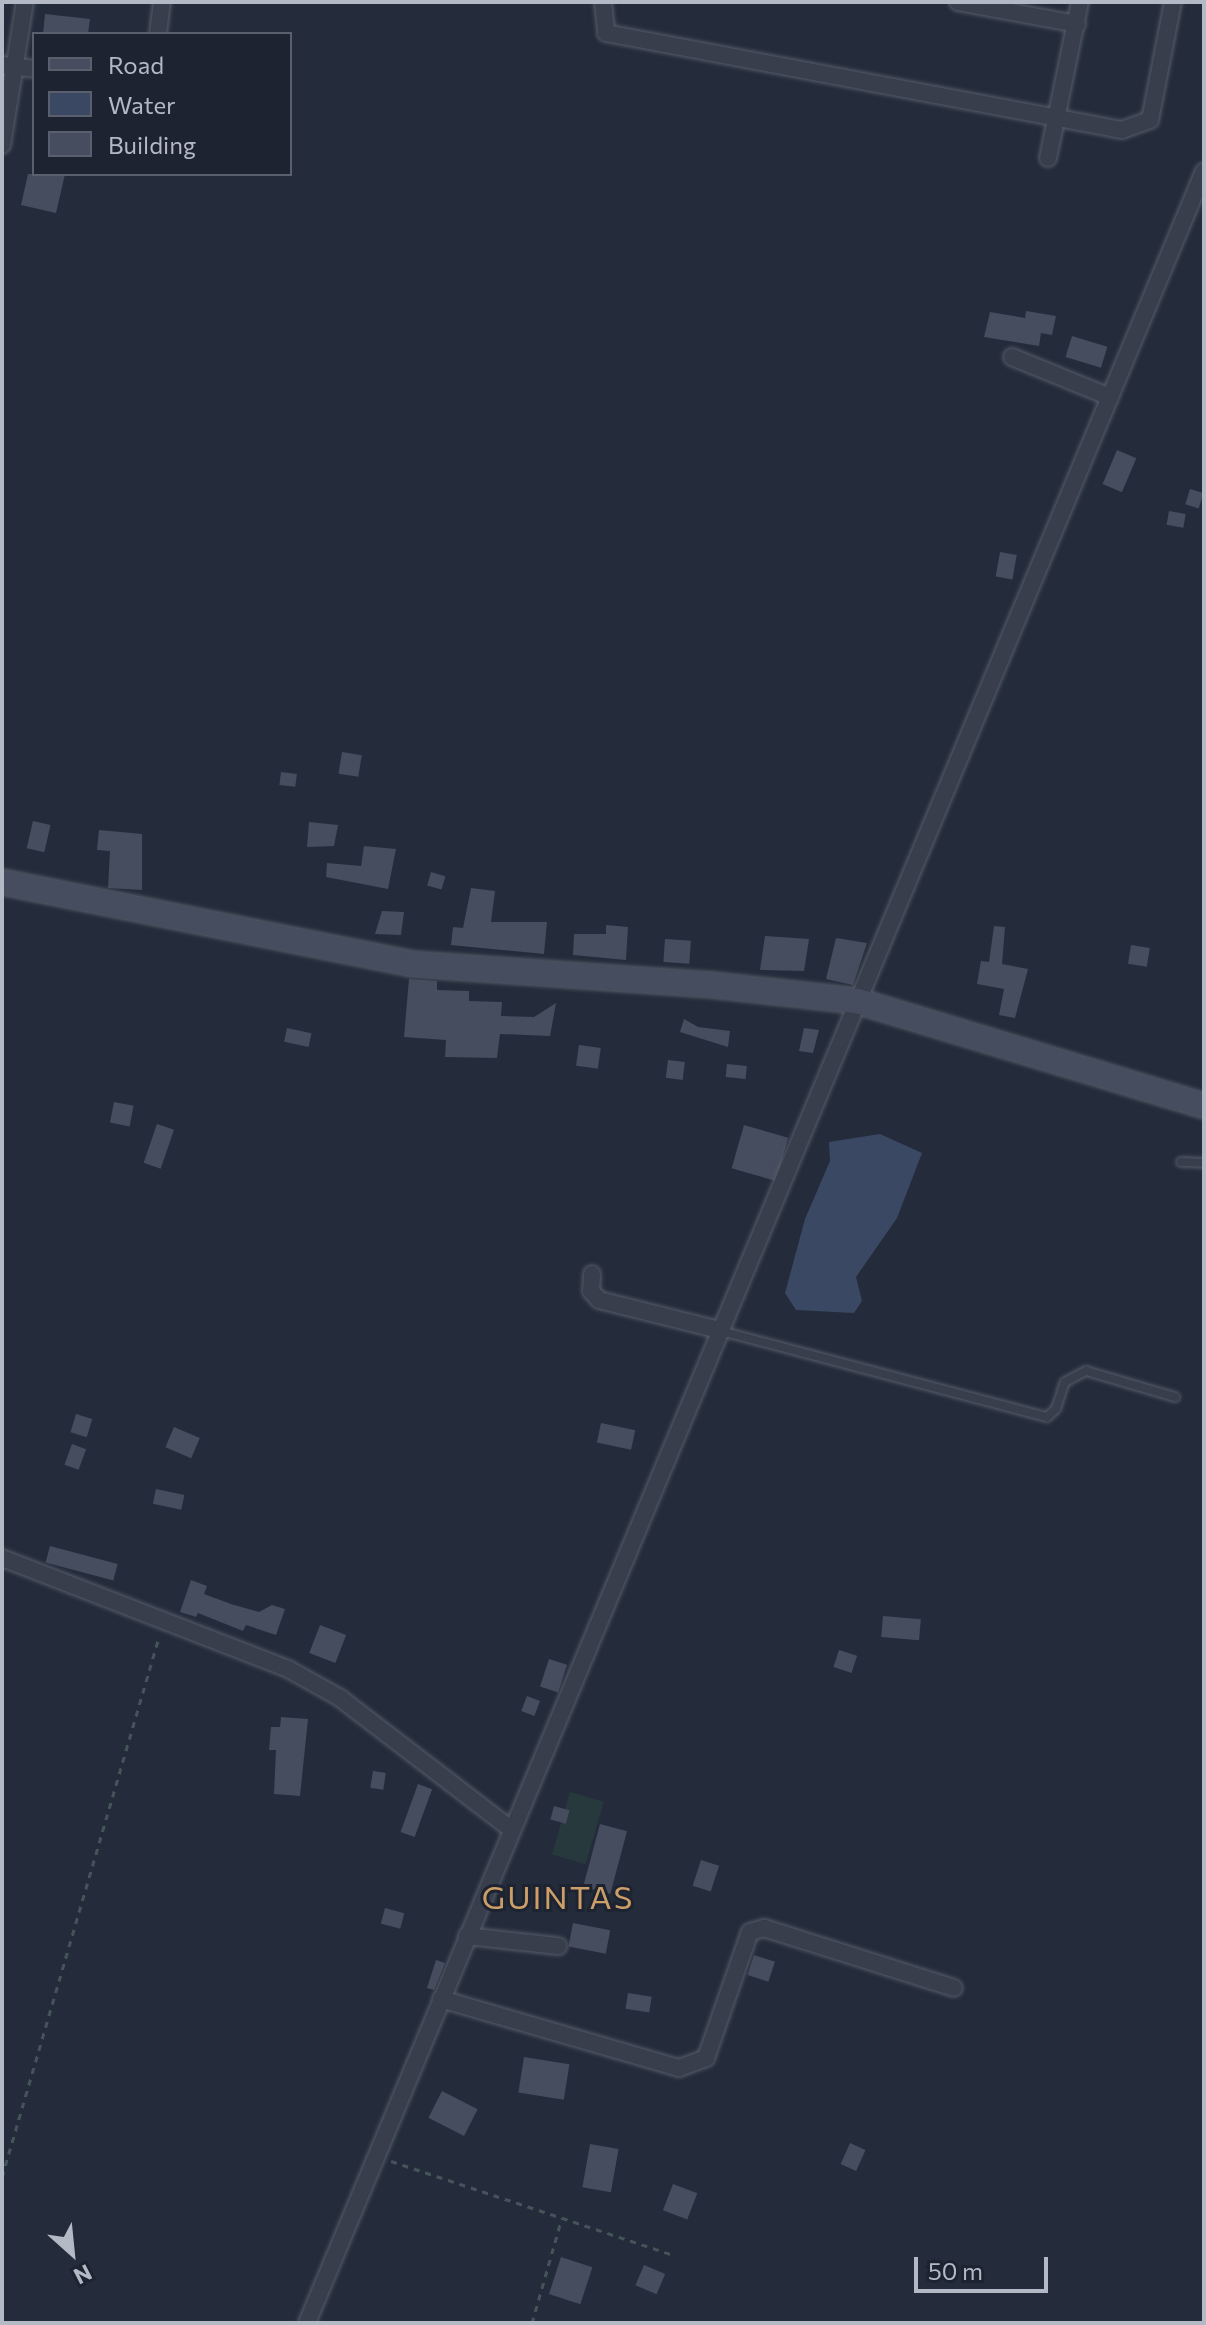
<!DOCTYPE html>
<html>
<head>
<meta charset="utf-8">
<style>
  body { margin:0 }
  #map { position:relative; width:1206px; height:2325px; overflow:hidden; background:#242c3b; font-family:Commissioner,sans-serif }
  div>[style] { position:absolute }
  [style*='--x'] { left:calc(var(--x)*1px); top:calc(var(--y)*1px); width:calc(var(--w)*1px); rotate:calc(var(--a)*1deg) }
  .green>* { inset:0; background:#27393d; transform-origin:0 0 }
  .water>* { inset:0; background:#3b4863 }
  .building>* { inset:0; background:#464d5e; transform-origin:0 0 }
  .path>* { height:3px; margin-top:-1.5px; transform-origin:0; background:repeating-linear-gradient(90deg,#445459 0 6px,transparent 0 12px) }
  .roads { filter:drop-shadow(0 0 2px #565c69) drop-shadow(0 0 2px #565c69) }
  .lane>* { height:8px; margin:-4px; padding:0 4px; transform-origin:4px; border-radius:4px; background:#383e4b }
  .street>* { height:16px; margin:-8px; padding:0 8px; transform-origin:8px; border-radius:8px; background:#383e4b }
  .secondary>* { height:24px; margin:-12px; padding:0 12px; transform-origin:12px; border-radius:12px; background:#464d5e }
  span { translate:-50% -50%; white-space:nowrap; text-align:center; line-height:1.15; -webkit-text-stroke:6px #1d2330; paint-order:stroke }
  .quarter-label { font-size:32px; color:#cd9f68; letter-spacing:2px }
  .frame { position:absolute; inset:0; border:4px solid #b4b9c6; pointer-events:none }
  .legend { position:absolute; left:32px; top:32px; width:260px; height:144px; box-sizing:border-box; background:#1d2330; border:2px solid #595f6c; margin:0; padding:10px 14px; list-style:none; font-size:24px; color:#b4b9c6 }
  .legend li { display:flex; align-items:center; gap:16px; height:40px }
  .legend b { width:40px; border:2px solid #595f6c }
  .north { position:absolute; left:32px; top:2213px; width:80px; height:80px; -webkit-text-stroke:6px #1d2330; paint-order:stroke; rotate:153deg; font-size:22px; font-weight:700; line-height:32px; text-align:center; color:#b4b9c6 }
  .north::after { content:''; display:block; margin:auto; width:28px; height:36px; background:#b4b9c6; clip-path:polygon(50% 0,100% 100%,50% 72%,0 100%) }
  .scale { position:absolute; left:914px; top:2257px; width:134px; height:36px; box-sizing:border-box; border:4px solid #b4b9c6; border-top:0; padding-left:10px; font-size:24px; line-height:28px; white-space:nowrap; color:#b4b9c6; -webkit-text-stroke:6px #1d2330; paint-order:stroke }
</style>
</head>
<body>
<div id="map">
  <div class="green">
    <div style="left:570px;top:1792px;width:35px;height:65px;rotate:16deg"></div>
  </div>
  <div class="water">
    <div style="clip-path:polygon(880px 1134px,922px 1153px,897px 1218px,856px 1277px,862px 1301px,854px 1313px,796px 1310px,785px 1293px,805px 1219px,830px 1161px,829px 1142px)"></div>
  </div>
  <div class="building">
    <div style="clip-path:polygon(45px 14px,90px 19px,88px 34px,43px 34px)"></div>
    <div style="clip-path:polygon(28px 174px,65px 174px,56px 213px,21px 205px)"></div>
    <div style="clip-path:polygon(1026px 311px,1056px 316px,1052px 335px,1041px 333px,1039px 346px,984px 337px,990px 312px,1025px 318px)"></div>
    <div style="left:1072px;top:336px;width:37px;height:22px;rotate:17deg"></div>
    <div style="left:1117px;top:450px;width:21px;height:37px;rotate:23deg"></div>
    <div style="left:1190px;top:489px;width:14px;height:16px;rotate:17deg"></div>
    <div style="left:1169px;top:511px;width:17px;height:14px;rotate:10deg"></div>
    <div style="left:1000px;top:552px;width:17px;height:25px;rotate:10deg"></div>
    <div style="left:342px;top:752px;width:20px;height:22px;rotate:9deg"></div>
    <div style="left:281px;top:772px;width:16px;height:13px;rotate:7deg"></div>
    <div style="left:33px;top:821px;width:18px;height:28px;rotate:13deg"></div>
    <div style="clip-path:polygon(309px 822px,338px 825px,334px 846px,307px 847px)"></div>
    <div style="clip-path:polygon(99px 830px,142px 834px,142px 890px,108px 888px,110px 851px,97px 850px)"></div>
    <div style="clip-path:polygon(364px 846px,396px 849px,388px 889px,326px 877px,327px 863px,361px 866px)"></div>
    <div style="left:431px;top:872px;width:15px;height:14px;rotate:16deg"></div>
    <div style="clip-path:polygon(471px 888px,495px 891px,491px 922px,547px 922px,544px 954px,451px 945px,453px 927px,463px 928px)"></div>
    <div style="clip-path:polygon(382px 911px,404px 912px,401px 935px,375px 934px)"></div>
    <div style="clip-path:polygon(606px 925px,628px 927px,626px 960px,573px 955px,574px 934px,606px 934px)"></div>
    <div style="clip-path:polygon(994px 926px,1005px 927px,1002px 964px,1028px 969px,1015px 1018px,999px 1015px,1004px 989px,977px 984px,981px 961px,989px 962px)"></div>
    <div style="clip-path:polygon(765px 936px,809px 939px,804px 971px,760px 970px)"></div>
    <div style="clip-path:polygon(836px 938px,867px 943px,853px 985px,826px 979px)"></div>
    <div style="left:665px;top:939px;width:26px;height:23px;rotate:4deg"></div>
    <div style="left:1131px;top:945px;width:19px;height:19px;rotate:9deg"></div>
    <div style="clip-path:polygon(409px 979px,437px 981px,437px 990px,469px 991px,469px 1001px,502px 1002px,501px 1016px,534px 1017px,556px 1003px,550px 1036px,500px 1034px,497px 1058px,445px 1057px,446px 1040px,404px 1037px)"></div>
    <div style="clip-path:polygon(684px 1019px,698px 1027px,730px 1031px,728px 1047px,680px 1032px)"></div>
    <div style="left:287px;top:1028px;width:25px;height:14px;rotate:12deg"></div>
    <div style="clip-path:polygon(804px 1028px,819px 1030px,813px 1053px,799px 1051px)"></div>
    <div style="left:579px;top:1045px;width:22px;height:21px;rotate:8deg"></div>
    <div style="left:668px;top:1060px;width:17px;height:18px;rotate:7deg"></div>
    <div style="left:727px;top:1064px;width:20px;height:13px;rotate:6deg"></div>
    <div style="left:114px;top:1102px;width:20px;height:21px;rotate:11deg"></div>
    <div style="left:157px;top:1124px;width:18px;height:41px;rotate:19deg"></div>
    <div style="left:744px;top:1125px;width:46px;height:45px;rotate:16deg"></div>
    <div style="left:76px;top:1414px;width:17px;height:19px;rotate:17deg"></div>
    <div style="left:601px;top:1423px;width:35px;height:20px;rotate:12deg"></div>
    <div style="left:174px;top:1427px;width:28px;height:22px;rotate:23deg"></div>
    <div style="left:72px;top:1444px;width:15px;height:22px;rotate:20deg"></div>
    <div style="left:156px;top:1489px;width:29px;height:15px;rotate:12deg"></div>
    <div style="left:50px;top:1546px;width:70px;height:17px;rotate:15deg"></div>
    <div style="clip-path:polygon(191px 1580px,207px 1586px,204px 1594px,231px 1604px,259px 1612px,272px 1605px,285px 1609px,276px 1635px,246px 1625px,243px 1631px,198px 1613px,196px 1617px,180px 1612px)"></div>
    <div style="left:883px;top:1616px;width:38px;height:21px;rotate:5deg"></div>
    <div style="left:320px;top:1625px;width:28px;height:30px;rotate:21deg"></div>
    <div style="left:839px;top:1650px;width:19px;height:18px;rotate:18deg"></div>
    <div style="left:549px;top:1659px;width:19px;height:29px;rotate:18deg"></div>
    <div style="left:527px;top:1696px;width:14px;height:16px;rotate:21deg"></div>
    <div style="clip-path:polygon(281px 1717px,308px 1719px,300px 1796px,274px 1794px,276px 1750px,269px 1750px,271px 1727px,280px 1727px)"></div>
    <div style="left:373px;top:1771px;width:13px;height:17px;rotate:9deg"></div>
    <div style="left:418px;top:1784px;width:15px;height:51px;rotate:20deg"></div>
    <div style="left:554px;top:1806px;width:16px;height:14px;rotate:15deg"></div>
    <div style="left:600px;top:1824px;width:28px;height:65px;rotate:15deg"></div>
    <div style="left:701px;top:1860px;width:19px;height:27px;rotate:18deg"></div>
    <div style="left:385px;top:1908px;width:20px;height:16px;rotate:15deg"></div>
    <div style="left:573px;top:1923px;width:38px;height:24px;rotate:11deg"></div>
    <div style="left:754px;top:1955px;width:22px;height:21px;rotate:18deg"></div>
    <div style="clip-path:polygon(436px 1960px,445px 1963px,434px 1990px,427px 1988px)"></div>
    <div style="left:628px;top:1993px;width:24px;height:16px;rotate:9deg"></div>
    <div style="left:524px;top:2057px;width:46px;height:36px;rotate:9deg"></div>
    <div style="left:442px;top:2091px;width:40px;height:30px;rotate:27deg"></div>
    <div style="left:850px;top:2143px;width:17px;height:23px;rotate:24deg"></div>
    <div style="left:590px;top:2144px;width:29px;height:44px;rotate:10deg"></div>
    <div style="left:673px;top:2184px;width:26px;height:28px;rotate:21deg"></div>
    <div style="left:561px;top:2257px;width:33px;height:39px;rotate:18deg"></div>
    <div style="left:644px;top:2265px;width:23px;height:22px;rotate:23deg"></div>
  </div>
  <div class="path">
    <div style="--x:391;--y:2161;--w:298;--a:18.4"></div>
    <div style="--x:2;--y:2177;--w:562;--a:-73.79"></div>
    <div style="--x:532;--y:2323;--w:109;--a:-74.1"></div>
  </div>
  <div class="roads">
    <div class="lane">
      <div style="--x:1181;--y:1162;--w:23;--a:2"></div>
      <div style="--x:721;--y:1331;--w:337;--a:14.8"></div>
      <div style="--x:1047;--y:1417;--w:12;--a:-42"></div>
      <div style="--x:1056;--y:1409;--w:28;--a:-72"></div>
      <div style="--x:1065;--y:1382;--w:24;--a:-28"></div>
      <div style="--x:1086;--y:1371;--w:93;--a:16.3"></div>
    </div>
    <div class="street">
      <div style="--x:603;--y:2;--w:31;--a:84"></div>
      <div style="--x:606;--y:33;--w:525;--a:10.65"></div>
      <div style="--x:1122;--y:130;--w:30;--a:-20"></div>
      <div style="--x:1150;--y:120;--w:120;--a:-79"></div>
      <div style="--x:958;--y:2;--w:121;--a:10.5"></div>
      <div style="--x:158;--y:34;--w:32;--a:-83"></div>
      <div style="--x:2;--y:65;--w:32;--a:7"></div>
      <div style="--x:2;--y:145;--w:145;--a:-80.9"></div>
      <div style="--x:1048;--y:158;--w:159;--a:-78.4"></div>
      <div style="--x:1012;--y:357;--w:106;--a:22.2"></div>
      <div style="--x:592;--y:1274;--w:17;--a:93"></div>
      <div style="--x:591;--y:1291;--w:12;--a:48"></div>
      <div style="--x:599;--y:1300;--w:124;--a:14"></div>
      <div style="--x:2;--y:1558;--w:307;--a:21.2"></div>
      <div style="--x:288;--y:1669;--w:60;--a:29.1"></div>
      <div style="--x:340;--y:1698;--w:215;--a:37.5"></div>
      <div style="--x:467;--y:1936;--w:92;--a:6.3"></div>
      <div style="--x:441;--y:1999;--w:248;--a:16.2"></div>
      <div style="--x:679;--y:2068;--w:29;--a:-20"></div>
      <div style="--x:706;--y:2058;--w:133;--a:-70.8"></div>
      <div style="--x:750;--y:1932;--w:15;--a:-16"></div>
      <div style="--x:764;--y:1928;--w:199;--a:17.5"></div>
      <div style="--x:307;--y:2323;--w:2331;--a:-67.37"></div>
    </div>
    <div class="secondary">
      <div style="--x:2;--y:882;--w:417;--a:11.3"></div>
      <div style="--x:411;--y:964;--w:302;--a:4"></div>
      <div style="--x:712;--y:985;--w:146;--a:6.3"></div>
      <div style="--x:857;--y:1001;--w:363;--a:16.8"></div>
    </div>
  </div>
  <div class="quarter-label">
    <span style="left:558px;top:1896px">GUINTAS</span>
  </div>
  <div class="frame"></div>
  <ul class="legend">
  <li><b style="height:10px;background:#464d5e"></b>Road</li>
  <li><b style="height:22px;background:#3b4863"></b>Water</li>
  <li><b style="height:22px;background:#464d5e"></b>Building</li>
  </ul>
  <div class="north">N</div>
  <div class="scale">50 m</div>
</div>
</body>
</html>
